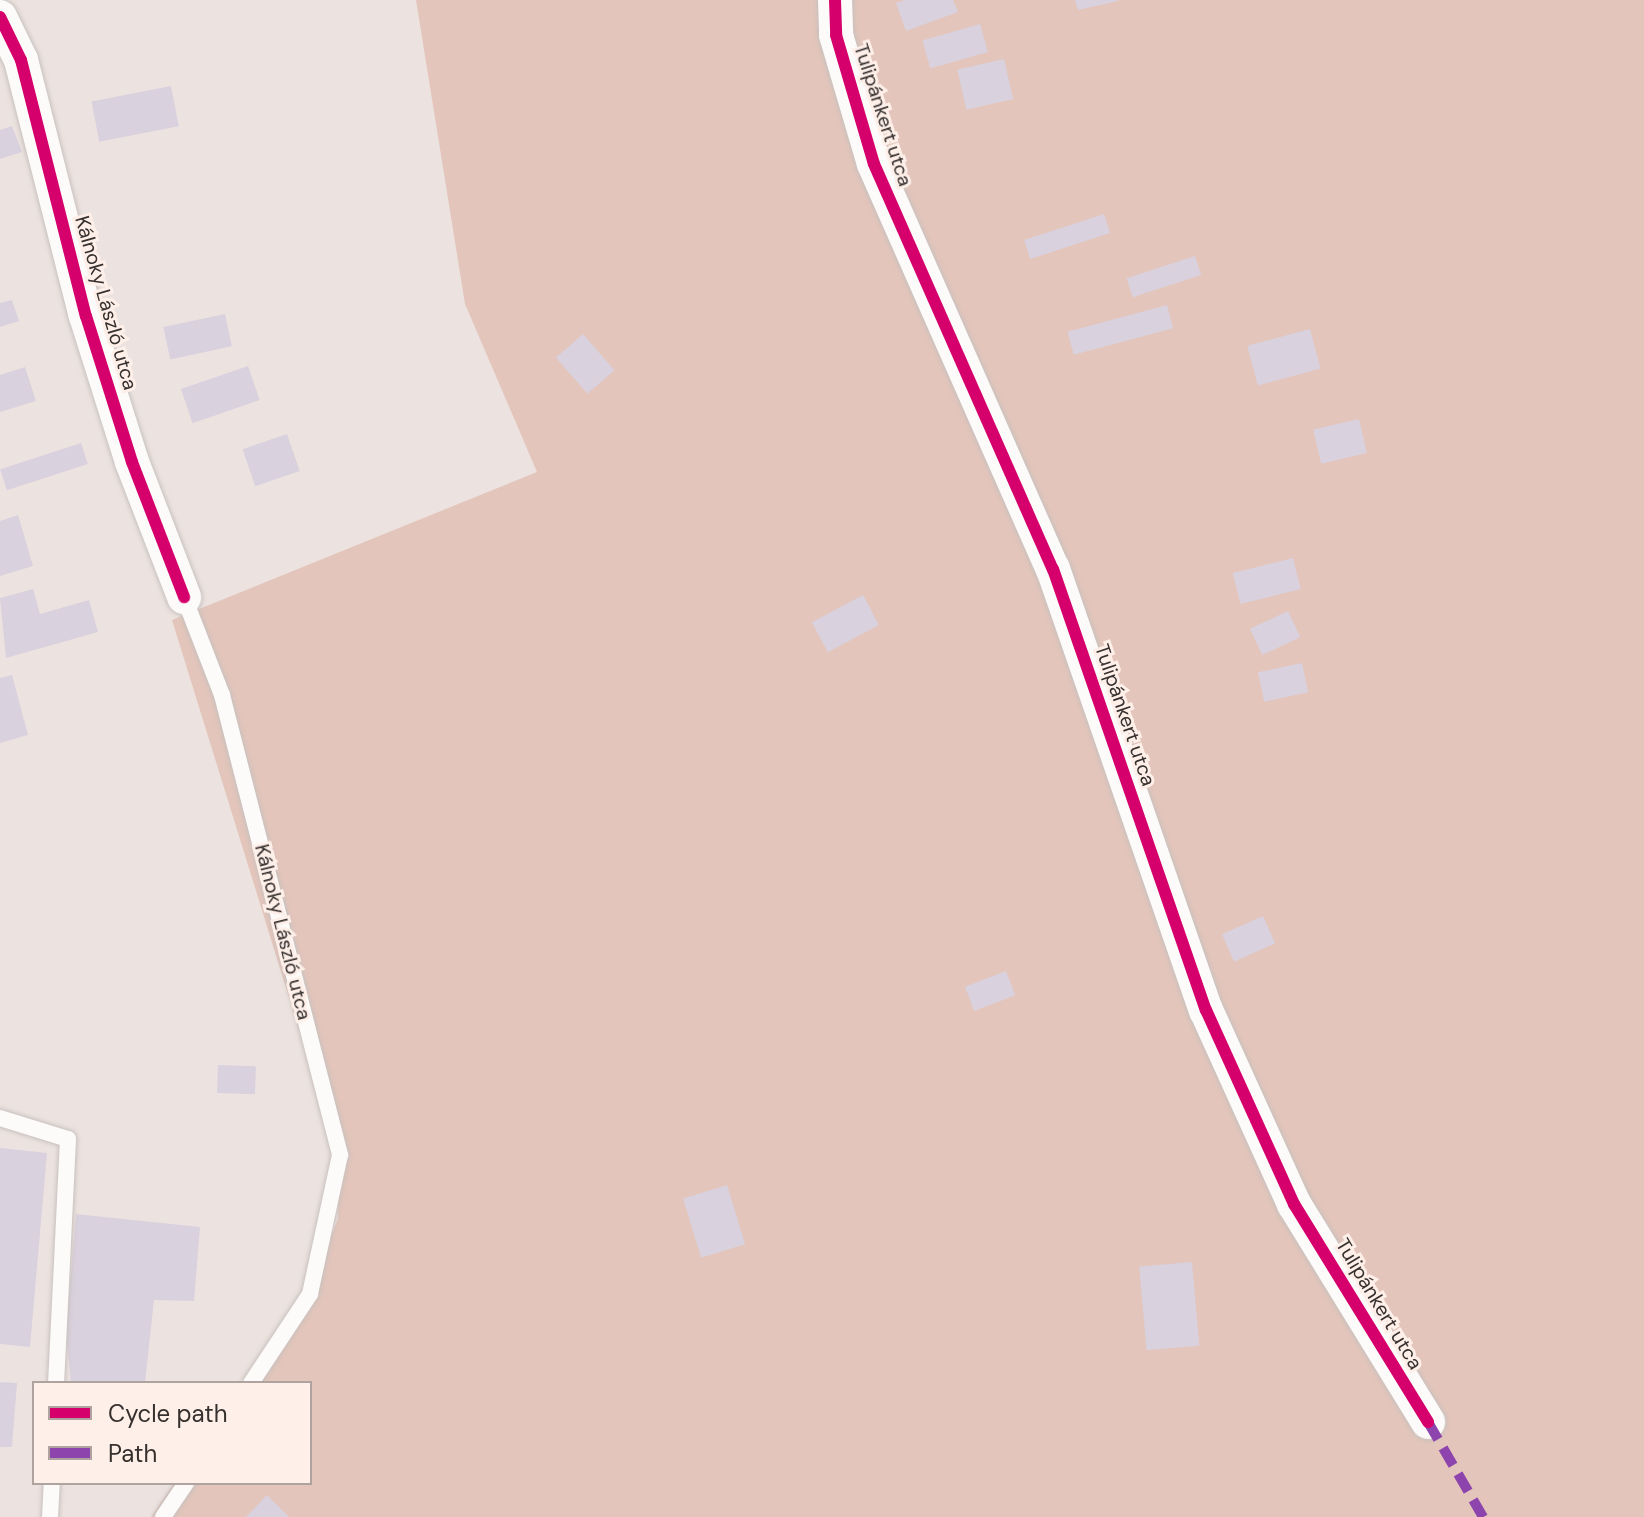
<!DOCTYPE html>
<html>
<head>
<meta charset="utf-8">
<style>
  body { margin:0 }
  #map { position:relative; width:1644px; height:1517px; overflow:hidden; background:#ece3e0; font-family:"DM Sans",sans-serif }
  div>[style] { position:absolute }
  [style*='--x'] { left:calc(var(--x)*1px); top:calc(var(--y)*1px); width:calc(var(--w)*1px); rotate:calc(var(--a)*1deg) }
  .green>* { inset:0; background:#e3c5bb }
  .building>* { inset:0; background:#d9d1dd; transform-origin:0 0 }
  .roads { filter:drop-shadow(0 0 2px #c8c1be) drop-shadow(0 0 2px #c8c1be) }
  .lane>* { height:16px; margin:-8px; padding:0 8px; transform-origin:8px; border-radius:8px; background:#fcfbfa }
  .street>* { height:34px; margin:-17px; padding:0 17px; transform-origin:17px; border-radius:17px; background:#fcfbfa }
  .quiet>* { height:10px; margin-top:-5px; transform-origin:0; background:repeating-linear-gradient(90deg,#8e44ad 0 20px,transparent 0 30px) }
  .cycleway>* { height:12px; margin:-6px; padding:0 6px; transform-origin:6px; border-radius:6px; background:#d6006c }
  span { translate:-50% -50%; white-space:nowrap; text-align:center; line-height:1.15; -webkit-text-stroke:6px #feefe9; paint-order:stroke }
  .street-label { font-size:20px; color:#36302e }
  .legend { position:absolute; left:32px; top:1381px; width:280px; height:104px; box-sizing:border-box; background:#feefe9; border:2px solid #aea39e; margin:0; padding:10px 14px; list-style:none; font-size:24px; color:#36302e }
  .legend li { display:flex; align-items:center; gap:16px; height:40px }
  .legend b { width:40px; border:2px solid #aea39e }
</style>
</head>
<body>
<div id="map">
  <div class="green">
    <div style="clip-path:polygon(416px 0,1644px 0,1644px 1517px,151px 1517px,174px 1483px,310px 1483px,310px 1383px,241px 1383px,316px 1272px,338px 1219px,336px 1149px,172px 620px,537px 472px,465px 304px)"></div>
  </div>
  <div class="building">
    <div style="clip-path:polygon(905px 0,953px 0,958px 12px,906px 31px,896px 3px)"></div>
    <div style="clip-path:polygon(1075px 0,1118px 0,1118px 1px,1078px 10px)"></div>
    <div style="left:980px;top:24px;width:29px;height:60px;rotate:74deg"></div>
    <div style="left:1004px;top:59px;width:41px;height:48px;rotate:77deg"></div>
    <div style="left:171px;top:86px;width:41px;height:81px;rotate:79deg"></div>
    <div style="clip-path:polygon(12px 126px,22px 152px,0 159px,0 130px)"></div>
    <div style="left:1104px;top:214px;width:20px;height:84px;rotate:72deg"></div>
    <div style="left:1195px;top:256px;width:20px;height:72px;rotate:72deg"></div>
    <div style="clip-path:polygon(12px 300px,19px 321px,0 327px,0 303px)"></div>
    <div style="left:1167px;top:305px;width:24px;height:103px;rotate:75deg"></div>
    <div style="left:225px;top:314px;width:33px;height:63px;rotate:78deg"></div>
    <div style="left:1310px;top:329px;width:41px;height:65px;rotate:75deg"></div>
    <div style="left:583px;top:334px;width:48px;height:36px;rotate:49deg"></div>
    <div style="left:248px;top:366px;width:36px;height:71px;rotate:71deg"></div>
    <div style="clip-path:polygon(25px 367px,36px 401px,0 412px,0 375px)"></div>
    <div style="left:1359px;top:419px;width:35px;height:47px;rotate:77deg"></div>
    <div style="left:287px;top:434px;width:39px;height:47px;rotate:71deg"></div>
    <div style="left:81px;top:443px;width:22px;height:85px;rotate:72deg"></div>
    <div style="clip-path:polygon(18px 515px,33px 566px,0 576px,0 521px)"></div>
    <div style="left:1293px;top:558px;width:32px;height:62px;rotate:76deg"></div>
    <div style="clip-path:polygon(33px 589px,40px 614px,89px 600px,98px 632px,6px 658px,0 598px)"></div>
    <div style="left:863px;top:595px;width:34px;height:58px;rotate:62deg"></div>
    <div style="left:1288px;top:611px;width:29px;height:42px;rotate:65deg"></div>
    <div style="left:1302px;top:663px;width:30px;height:45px;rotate:78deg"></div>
    <div style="clip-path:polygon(12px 675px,28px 735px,0 743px,0 678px)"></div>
    <div style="left:1263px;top:916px;width:30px;height:45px;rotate:66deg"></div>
    <div style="left:1006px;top:971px;width:26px;height:44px;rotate:69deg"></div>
    <div style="left:218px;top:1065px;width:38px;height:28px;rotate:2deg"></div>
    <div style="clip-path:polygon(0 1148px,47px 1153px,30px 1347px,0 1344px)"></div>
    <div style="left:727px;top:1185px;width:62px;height:46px;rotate:73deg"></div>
    <div style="clip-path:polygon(76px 1214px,200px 1227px,194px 1301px,154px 1300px,145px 1383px,71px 1383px,66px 1332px)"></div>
    <div style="left:1192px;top:1262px;width:84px;height:53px;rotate:85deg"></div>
    <div style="clip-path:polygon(0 1382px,17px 1383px,12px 1447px,0 1447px)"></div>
    <div style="clip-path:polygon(267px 1495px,289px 1517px,246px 1517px)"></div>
  </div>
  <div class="roads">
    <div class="lane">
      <div style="--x:184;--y:597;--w:105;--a:68.8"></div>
      <div style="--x:222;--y:695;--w:475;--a:75.6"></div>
      <div style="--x:340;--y:1155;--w:142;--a:102.2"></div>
      <div style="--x:310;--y:1294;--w:107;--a:123.5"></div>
      <div style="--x:0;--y:1118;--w:71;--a:17.2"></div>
      <div style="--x:68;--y:1139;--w:244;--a:92.8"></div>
      <div style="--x:50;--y:1517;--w:34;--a:-87"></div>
      <div style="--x:163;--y:1517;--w:41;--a:-55.9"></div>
    </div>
    <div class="street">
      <div style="--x:835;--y:0;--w:35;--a:88"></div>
      <div style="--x:836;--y:35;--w:134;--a:73.6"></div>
      <div style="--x:874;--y:164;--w:443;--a:66.2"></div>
      <div style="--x:1053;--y:569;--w:467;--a:70.9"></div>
      <div style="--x:1206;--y:1010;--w:213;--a:65.6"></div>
      <div style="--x:1294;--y:1204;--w:256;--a:58.4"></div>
      <div style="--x:0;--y:17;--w:48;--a:64"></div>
      <div style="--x:21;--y:60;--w:264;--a:75.8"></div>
      <div style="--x:86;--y:316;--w:153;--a:72.5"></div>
      <div style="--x:132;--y:462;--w:145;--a:68.9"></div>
    </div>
  </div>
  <div class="quiet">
    <div style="--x:1428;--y:1422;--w:110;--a:59.9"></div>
  </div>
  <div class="cycleway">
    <div style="--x:835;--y:0;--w:35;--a:88"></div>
    <div style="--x:836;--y:35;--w:134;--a:73.6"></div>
    <div style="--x:874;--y:164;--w:443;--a:66.2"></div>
    <div style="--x:1053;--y:569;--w:467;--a:70.9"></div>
    <div style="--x:1206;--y:1010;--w:213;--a:65.6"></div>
    <div style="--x:1294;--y:1204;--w:256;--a:58.4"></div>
    <div style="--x:0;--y:17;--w:48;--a:64"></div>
    <div style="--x:21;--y:60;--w:264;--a:75.8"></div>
    <div style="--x:86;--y:316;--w:153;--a:72.5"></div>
    <div style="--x:132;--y:462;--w:145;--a:68.9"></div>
  </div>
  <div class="street-label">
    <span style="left:883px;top:115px;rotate:72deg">Tulipánkert utca</span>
    <span style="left:106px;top:303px;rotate:74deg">Kálnoky László utca</span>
    <span style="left:1125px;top:715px;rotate:71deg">Tulipánkert utca</span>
    <span style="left:283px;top:932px;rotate:76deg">Kálnoky László utca</span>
    <span style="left:1379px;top:1304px;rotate:59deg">Tulipánkert utca</span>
  </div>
  <ul class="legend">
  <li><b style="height:10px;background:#d6006c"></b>Cycle path</li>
  <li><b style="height:10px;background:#8e44ad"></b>Path</li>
  </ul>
</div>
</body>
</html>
